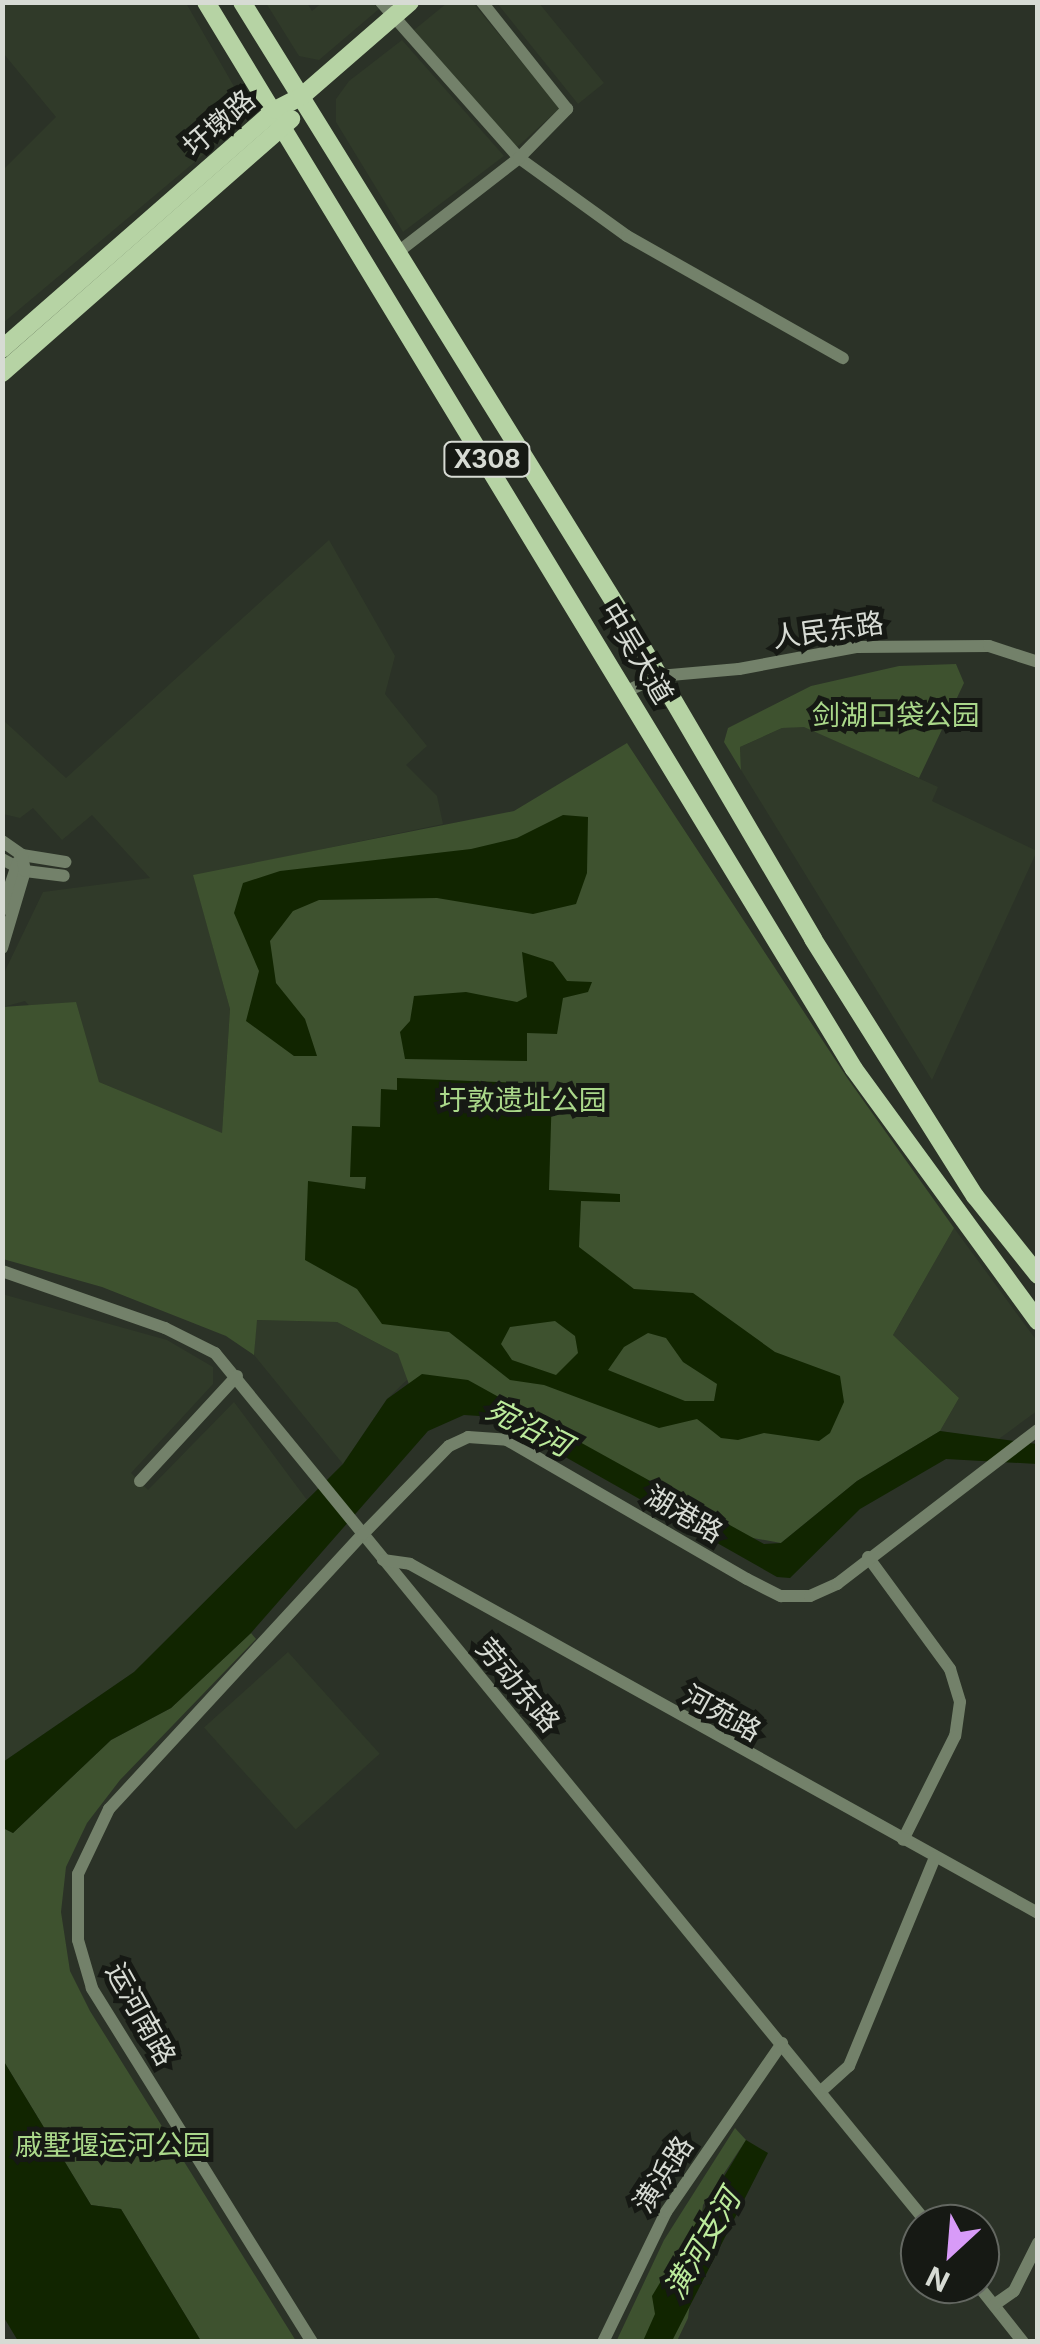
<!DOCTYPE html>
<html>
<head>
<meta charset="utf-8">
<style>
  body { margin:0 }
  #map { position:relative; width:1040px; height:2344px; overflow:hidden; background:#2b3227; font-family:Inter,"Noto Sans SC",sans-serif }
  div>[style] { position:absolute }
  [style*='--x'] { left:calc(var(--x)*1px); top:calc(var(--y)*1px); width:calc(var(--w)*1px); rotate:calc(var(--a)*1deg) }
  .built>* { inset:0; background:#303a29; transform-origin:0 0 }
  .green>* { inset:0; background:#3e522f }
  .water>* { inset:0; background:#112500 }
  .minor>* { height:12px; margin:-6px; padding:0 6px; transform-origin:6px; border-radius:6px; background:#73816a }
  .major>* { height:18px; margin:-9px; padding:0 9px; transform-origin:9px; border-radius:9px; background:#b6d3a4 }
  span { translate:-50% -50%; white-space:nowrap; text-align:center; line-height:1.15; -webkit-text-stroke:10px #161914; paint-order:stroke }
  .shield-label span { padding:2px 8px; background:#161914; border:2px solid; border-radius:8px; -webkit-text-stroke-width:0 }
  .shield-label { font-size:25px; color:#d7dbd4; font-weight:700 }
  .street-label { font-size:28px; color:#d7dbd4 }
  .park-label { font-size:28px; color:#aad88a }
  .water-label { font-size:30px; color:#bceb9c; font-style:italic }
  .frame { position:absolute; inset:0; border:5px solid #d7dbd4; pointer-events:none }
  .north { position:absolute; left:900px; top:2204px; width:100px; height:100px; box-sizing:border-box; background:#161914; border:2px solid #636761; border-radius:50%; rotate:206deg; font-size:28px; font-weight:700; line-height:40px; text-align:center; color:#d7dbd4 }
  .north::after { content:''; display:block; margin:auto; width:35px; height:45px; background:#d89bf8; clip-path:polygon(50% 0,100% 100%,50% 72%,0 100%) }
</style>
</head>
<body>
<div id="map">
  <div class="built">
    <div style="clip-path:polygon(3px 2px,186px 3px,247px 109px,241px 123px,3px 323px,3px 170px,56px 117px,3px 53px)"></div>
    <div style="clip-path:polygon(323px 2px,373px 3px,379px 9px,319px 60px,299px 56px,266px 3px,307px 3px,312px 11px)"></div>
    <div style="clip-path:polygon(447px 3px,473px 3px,560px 108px,514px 150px,414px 30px)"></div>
    <div style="clip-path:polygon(497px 3px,539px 3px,604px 83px,578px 104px)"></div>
    <div style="clip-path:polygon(402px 40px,504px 156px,403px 232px,336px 122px,336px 99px,349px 81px)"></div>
    <div style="clip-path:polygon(329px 540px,395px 656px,385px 694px,427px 746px,406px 765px,437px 796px,443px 824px,194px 876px,230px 1009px,222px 1134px,99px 1082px,25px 1001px,3px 1007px,3px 975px,43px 892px,150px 878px,92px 815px,62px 840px,33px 808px,20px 818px,3px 814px,2px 719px,66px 778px)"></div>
    <div style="clip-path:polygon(804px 726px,938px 787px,932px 801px,1037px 851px,932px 1080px,741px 770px,740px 747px,782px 728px)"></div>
    <div style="clip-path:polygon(954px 1228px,1037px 1341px,1037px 1411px,996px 1441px,940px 1431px,959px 1398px,893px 1335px)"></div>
    <div style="clip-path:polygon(2px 1294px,167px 1340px,213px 1367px,213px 1384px,131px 1473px,148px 1490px,234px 1402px,307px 1500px,134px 1672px,3px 1762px)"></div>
    <div style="clip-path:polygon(256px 1320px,337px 1322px,398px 1354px,409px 1378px,387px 1399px,343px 1464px,254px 1355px)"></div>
    <div style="left:288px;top:1652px;width:137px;height:113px;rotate:48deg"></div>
  </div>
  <div class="green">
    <div style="clip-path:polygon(956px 664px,964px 683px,919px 778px,804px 727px,782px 728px,740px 747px,741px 770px,724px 742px,728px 728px,811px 686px,899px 666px)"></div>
    <div style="clip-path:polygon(627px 743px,848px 1079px,954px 1228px,893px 1335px,959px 1398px,940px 1431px,857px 1481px,781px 1543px,742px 1536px,461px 1394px,419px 1412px,398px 1354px,337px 1322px,257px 1320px,254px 1355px,226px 1336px,102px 1287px,3px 1259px,2px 1007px,76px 1002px,99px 1082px,222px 1133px,230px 1009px,193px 875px,514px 811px)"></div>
    <div style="clip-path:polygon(251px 1633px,256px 1639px,120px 1780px,87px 1823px,66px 1867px,61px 1912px,70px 1971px,90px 2011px,296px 2341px,201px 2341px,121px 2209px,91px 2205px,3px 2060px,3px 1828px,13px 1833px,111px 1740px,171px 1708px)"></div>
    <div style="clip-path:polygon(735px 2128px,746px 2140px,703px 2205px,688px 2318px,677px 2341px,616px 2342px,664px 2240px)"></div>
  </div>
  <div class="water">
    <div style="clip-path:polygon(563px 815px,588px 817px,587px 873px,576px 904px,533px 914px,437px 898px,319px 900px,293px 911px,270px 941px,276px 983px,305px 1019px,317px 1056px,294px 1056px,246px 1021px,259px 971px,234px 913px,243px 883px,280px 871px,471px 849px,517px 838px)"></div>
    <div style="clip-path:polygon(522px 952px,553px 962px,567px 981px,592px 982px,588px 992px,563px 998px,557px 1034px,527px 1033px,527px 1061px,405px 1059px,400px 1032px,410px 1021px,414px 996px,466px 992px,517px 1002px,527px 997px)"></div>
    <div style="clip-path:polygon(evenodd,397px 1078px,521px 1083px,522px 1090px,552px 1091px,549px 1190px,620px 1194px,620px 1202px,581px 1201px,579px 1247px,634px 1289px,693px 1293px,775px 1352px,840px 1376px,844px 1402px,830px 1433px,819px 1441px,764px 1433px,738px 1440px,721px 1438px,697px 1419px,659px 1428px,544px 1385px,510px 1380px,449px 1332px,382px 1324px,357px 1289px,305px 1260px,308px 1181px,365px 1189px,366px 1177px,350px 1177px,352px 1126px,380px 1127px,381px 1089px,397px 1090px,397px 1078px,555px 1321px,575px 1336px,578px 1353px,556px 1375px,512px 1360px,501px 1344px,510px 1327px,555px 1321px,397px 1078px,648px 1333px,666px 1338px,683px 1362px,717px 1384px,714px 1401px,685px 1401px,608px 1370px,624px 1347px,648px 1333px)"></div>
    <div style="clip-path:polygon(422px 1374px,468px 1380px,764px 1544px,781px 1543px,857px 1481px,940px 1431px,1037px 1444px,1037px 1464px,946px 1459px,860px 1509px,790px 1578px,777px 1577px,495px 1417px,464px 1415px,428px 1431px,251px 1633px,171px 1708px,111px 1740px,13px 1833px,3px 1828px,3px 1762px,134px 1672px,343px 1464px,387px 1399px)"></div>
    <div style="clip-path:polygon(3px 2060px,91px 2205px,121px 2209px,201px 2341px,18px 2341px,3px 2316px)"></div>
    <div style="clip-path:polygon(746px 2140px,768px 2153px,672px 2341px,643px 2341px,655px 2314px,652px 2296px)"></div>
  </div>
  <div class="minor">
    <div style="--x:381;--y:2;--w:208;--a:48.5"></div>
    <div style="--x:519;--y:158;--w:133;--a:35.8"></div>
    <div style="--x:627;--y:236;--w:248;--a:29.5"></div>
    <div style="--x:398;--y:252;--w:153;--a:-37.8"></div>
    <div style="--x:519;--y:158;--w:69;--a:-45.6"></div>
    <div style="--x:567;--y:109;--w:137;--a:-128.5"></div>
    <div style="--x:627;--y:691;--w:35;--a:-25"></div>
    <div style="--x:659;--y:676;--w:80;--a:-5"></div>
    <div style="--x:739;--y:669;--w:119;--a:-10.6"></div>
    <div style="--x:856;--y:647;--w:133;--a:-0.4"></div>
    <div style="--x:989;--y:646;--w:52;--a:18.1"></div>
    <div style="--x:2;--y:841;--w:24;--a:35"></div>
    <div style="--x:22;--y:855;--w:44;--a:9.2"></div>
    <div style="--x:2;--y:859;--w:26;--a:28"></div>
    <div style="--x:25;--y:871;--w:39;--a:7"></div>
    <div style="--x:2;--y:910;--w:51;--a:-71.6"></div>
    <div style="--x:2;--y:948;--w:80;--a:-73.4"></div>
    <div style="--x:25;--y:871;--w:16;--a:-101"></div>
    <div style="--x:2;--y:1271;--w:173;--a:19.3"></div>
    <div style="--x:165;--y:1328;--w:56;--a:26.6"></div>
    <div style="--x:215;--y:1353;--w:1126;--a:50.7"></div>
    <div style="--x:140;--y:1481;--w:143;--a:-47.3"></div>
    <div style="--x:868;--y:1557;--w:139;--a:53.8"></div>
    <div style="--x:950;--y:1669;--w:34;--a:73"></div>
    <div style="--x:960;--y:1702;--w:34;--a:98"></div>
    <div style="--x:955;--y:1736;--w:116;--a:116.6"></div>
    <div style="--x:383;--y:1560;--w:27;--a:8"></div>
    <div style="--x:410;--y:1564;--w:718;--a:29.06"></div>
    <div style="--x:820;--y:2092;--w:39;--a:-42"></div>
    <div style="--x:849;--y:2066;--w:226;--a:-67.6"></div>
    <div style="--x:977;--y:2284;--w:74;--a:51.6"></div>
    <div style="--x:994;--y:2305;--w:24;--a:-35"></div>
    <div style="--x:1014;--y:2291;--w:54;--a:-63.4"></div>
    <div style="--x:312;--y:2342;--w:417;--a:-121.9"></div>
    <div style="--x:92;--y:1988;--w:50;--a:-106.3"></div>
    <div style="--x:78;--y:1940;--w:66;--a:-90"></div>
    <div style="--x:78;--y:1874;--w:72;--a:-64.5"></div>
    <div style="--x:109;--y:1809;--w:374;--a:-47.3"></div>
    <div style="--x:363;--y:1534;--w:123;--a:-45.7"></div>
    <div style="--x:449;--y:1446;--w:21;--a:-25"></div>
    <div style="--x:468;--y:1437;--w:39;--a:4"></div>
    <div style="--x:507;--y:1440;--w:277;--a:30.1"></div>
    <div style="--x:747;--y:1579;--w:38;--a:27"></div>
    <div style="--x:781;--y:1596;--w:29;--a:0"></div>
    <div style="--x:810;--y:1596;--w:30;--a:-24"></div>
    <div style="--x:837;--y:1584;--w:253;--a:-37.5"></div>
    <div style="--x:603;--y:2342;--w:144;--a:-64.1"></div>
    <div style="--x:666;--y:2212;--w:205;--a:-55.5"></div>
  </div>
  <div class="major">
    <div style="--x:206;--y:2;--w:1248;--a:58.73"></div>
    <div style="--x:854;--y:1069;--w:312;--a:53.9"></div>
    <div style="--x:242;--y:2;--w:759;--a:58.19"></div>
    <div style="--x:642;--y:647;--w:338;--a:59.6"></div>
    <div style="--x:813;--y:939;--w:304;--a:57.8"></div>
    <div style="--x:975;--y:1196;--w:101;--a:51.4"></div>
    <div style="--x:2;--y:349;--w:363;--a:-41.2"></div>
    <div style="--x:275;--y:110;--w:30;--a:-27"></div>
    <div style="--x:302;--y:96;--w:143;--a:-41"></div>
    <div style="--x:2;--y:373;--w:385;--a:-41.3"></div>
  </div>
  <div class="shield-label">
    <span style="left:487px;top:459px">X308</span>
  </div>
  <div class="street-label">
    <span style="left:219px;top:123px;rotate:-41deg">圩墩路</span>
    <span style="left:828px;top:630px;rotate:-8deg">人民东路</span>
    <span style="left:637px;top:653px;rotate:59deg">中吴大道</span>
    <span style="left:684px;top:1514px;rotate:30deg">湖港路</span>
    <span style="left:518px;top:1685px;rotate:50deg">劳动东路</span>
    <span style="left:722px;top:1713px;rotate:29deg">河苑路</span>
    <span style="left:141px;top:2014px;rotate:61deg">运河南路</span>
    <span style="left:663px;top:2174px;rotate:-57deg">潢浜路</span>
  </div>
  <div class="park-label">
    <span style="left:896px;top:715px">剑湖口袋公园</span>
    <span style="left:523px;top:1100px">圩敦遗址公园</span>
    <span style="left:113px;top:2145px">戚墅堰运河公园</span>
  </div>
  <div class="water-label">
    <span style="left:529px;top:1427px;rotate:27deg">宛沿河</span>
    <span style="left:702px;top:2244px;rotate:-60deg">潢河支河</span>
  </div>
  <div class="frame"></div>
  <div class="north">N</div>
</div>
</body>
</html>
